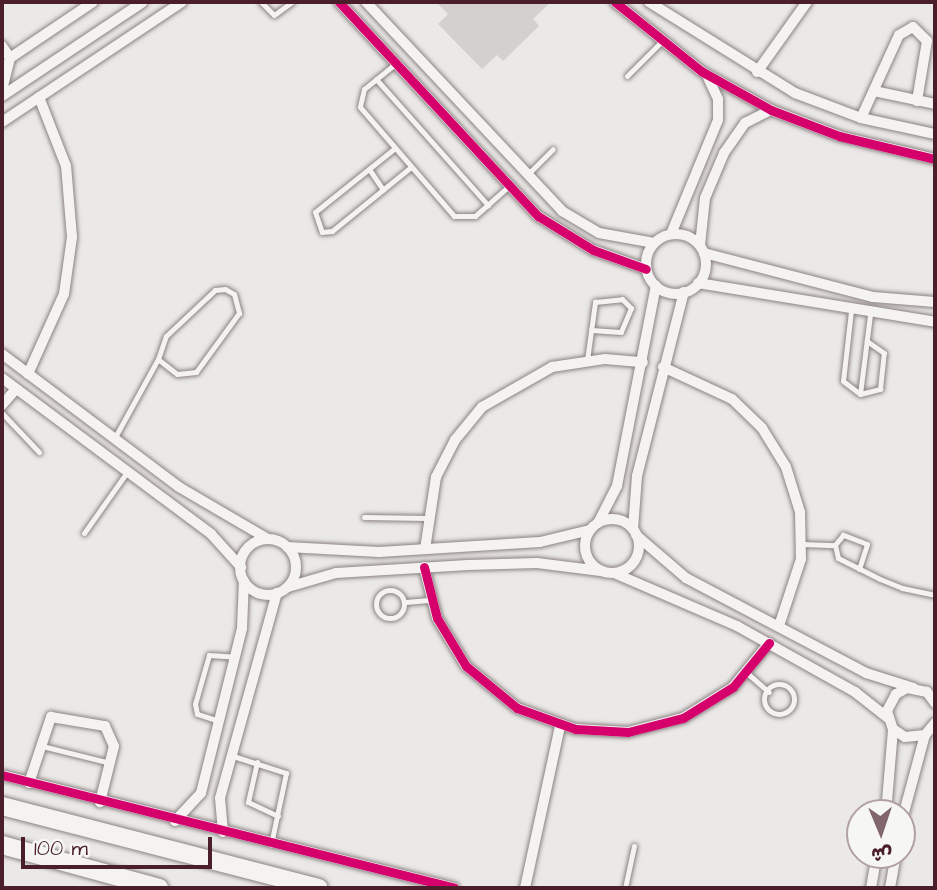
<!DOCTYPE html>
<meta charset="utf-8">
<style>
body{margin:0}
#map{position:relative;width:937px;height:890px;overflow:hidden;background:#ebe9e7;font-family:"Architects Daughter","Playpen Sans Arabic",sans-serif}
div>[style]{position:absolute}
.building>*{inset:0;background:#d3d0cf}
.roads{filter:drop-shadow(0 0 2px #8b8283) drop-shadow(0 0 2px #8b8283)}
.service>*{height:5px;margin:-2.5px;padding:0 2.5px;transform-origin:2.5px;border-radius:2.5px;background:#f4f3f1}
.service>.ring{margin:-2.5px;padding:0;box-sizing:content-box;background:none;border:5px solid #f4f3f1;border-radius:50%}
.minor>*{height:10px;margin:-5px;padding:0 5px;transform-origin:5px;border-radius:5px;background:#f4f3f1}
.minor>.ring{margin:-5px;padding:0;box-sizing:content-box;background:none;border:10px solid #f4f3f1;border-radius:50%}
.primary>*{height:18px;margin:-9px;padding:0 9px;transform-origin:9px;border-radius:9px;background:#f4f3f1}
.cycleway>*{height:9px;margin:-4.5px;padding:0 4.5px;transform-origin:4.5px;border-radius:4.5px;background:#d6006c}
span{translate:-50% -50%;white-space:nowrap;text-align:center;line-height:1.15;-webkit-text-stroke:5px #f6f6f2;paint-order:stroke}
.frame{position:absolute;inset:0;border:4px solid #4a1f2b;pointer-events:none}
.north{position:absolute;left:846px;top:799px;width:70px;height:70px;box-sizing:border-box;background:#f6f6f2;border:2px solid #b1a0a2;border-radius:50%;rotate:178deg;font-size:19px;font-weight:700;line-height:28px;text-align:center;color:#4a1f2b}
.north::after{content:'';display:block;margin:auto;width:24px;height:32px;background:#82666d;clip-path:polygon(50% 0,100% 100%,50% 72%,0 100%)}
.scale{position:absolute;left:21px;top:837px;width:191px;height:32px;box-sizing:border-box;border:4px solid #4a1f2b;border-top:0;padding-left:9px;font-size:21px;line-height:24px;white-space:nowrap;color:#4a1f2b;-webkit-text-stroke:5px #f6f6f2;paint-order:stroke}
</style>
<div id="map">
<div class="building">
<i style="clip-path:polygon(436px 2px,551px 2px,533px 19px,539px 26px,503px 61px,497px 55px,482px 69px,438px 24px,448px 14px)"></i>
</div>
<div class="roads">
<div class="service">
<i style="left:261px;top:2px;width:18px;rotate:45deg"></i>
<i style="left:274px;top:15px;width:22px;rotate:-36deg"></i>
<i style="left:395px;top:64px;width:40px;rotate:141deg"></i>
<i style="left:364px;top:89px;width:18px;rotate:103deg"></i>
<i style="left:360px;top:107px;width:144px;rotate:49.2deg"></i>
<i style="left:454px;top:216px;width:21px"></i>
<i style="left:475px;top:216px;width:45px;rotate:-41.4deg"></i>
<i style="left:627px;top:76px;width:48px;rotate:-45deg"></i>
<i style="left:376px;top:79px;width:169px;rotate:48.4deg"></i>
<i style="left:395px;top:148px;width:102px;rotate:141.3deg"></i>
<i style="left:315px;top:212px;width:21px;rotate:71deg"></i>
<i style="left:322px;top:232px;width:10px;rotate:-6deg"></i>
<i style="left:332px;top:231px;width:102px;rotate:-39deg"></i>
<i style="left:369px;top:169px;width:25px;rotate:56deg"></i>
<i style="left:528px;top:174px;width:35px;rotate:-45deg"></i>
<i style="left:225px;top:289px;width:10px;rotate:29deg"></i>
<i style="left:234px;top:294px;width:20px;rotate:75deg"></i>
<i style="left:239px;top:313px;width:73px;rotate:126.1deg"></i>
<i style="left:196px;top:372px;width:19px;rotate:174deg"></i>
<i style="left:177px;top:374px;width:24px;rotate:-142deg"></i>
<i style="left:158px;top:359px;width:24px;rotate:-71deg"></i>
<i style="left:166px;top:336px;width:67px;rotate:-43.2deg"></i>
<i style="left:215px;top:290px;width:10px;rotate:-6deg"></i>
<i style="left:851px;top:311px;width:70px;rotate:96.5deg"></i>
<i style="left:843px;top:381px;width:21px;rotate:37deg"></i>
<i style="left:860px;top:394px;width:21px;rotate:-14deg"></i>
<i style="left:880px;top:389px;width:36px;rotate:-84deg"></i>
<i style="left:884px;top:353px;width:21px;rotate:-145deg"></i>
<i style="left:587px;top:360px;width:59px;rotate:-82.1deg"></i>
<i style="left:595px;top:302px;width:27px;rotate:-6deg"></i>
<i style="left:622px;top:299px;width:13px;rotate:45deg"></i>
<i style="left:631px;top:308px;width:26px;rotate:113deg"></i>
<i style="left:621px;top:332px;width:30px;rotate:-176deg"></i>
<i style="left:860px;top:394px;width:80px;rotate:-82.8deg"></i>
<i style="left:2px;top:413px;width:54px;rotate:46.5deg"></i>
<i style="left:114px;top:439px;width:91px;rotate:-61.2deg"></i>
<i style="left:364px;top:517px;width:62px;rotate:0.9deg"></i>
<i style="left:84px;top:533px;width:75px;rotate:-54.8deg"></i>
<i style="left:802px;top:544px;width:33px;rotate:2deg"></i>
<i style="left:859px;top:569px;width:26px;rotate:-72deg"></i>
<i style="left:867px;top:544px;width:26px;rotate:-159deg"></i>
<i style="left:843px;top:535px;width:13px;rotate:129deg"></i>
<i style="left:835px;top:545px;width:13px;rotate:77deg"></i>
<i style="left:838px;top:558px;width:47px;rotate:26.6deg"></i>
<i style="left:880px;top:579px;width:24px;rotate:22deg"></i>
<i style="left:902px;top:588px;width:34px;rotate:12deg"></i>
<i class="ring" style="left:376px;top:590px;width:23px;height:23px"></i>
<i style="left:406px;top:602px;width:25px;rotate:-5deg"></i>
<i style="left:747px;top:673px;width:29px;rotate:41deg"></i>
<i class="ring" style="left:764px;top:684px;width:25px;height:25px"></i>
<i style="left:219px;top:721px;width:23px;rotate:-162deg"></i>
<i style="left:197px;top:714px;width:10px;rotate:-101deg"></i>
<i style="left:195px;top:704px;width:51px;rotate:-74.1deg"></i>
<i style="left:209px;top:655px;width:26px;rotate:4deg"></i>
<i style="left:42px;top:746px;width:70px;rotate:14deg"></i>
<i style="left:233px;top:756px;width:56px;rotate:17.8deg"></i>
<i style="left:286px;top:773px;width:73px;rotate:101.9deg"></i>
<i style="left:257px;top:762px;width:41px;rotate:102.7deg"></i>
<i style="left:248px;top:802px;width:33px;rotate:25deg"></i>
<i style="left:625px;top:888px;width:43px;rotate:-77.9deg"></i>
</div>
<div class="minor">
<i style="left:339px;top:2px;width:292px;rotate:47.1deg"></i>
<i style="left:538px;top:216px;width:65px;rotate:31.7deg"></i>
<i style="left:593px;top:250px;width:56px;rotate:19.7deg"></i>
<i style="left:366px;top:2px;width:287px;rotate:46.8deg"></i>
<i style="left:562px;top:211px;width:43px;rotate:30.7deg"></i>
<i style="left:599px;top:233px;width:56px;rotate:10.3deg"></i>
<i style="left:615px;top:2px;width:110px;rotate:38.7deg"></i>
<i style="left:701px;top:71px;width:80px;rotate:29.1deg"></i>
<i style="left:771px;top:110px;width:73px;rotate:20.9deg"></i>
<i style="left:839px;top:136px;width:99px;rotate:13.5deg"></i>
<i style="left:649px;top:2px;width:172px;rotate:31.9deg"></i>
<i style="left:795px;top:93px;width:71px;rotate:20.7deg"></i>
<i style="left:861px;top:118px;width:76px;rotate:12.2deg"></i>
<i style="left:2px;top:46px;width:14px;rotate:56deg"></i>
<i style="left:10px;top:58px;width:33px;rotate:104deg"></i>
<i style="left:10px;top:58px;width:100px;rotate:-34deg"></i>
<i style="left:757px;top:72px;width:86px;rotate:-54.5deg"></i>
<i style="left:874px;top:91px;width:62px;rotate:12deg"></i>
<i style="left:2px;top:96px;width:169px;rotate:-33.7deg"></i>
<i style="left:861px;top:118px;width:91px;rotate:-65.4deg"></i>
<i style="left:899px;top:35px;width:16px;rotate:-30deg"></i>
<i style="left:913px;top:27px;width:20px;rotate:45deg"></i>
<i style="left:927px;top:41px;width:61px;rotate:99.5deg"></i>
<i style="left:2px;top:122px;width:216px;rotate:-33.7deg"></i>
<i style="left:671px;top:234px;width:123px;rotate:-67.6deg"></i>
<i style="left:718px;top:120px;width:21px;rotate:-90deg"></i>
<i style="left:718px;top:99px;width:23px;rotate:-115deg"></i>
<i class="ring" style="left:646px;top:234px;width:50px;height:50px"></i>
<i style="left:700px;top:245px;width:47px;rotate:-83.9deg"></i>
<i style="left:705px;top:198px;width:49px;rotate:-67.1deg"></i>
<i style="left:724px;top:153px;width:37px;rotate:-55deg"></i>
<i style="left:745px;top:123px;width:29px;rotate:-27deg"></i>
<i style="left:704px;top:253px;width:175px;rotate:14.6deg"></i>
<i style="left:873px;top:297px;width:62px;rotate:4.6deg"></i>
<i style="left:698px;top:283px;width:240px;rotate:9.3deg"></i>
<i style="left:2px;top:354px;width:221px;rotate:36.9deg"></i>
<i style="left:179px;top:487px;width:103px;rotate:30.3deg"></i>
<i style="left:663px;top:367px;width:76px;rotate:24.9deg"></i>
<i style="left:732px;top:399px;width:42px;rotate:44deg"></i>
<i style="left:762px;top:428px;width:46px;rotate:58.4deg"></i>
<i style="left:786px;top:467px;width:47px;rotate:72.7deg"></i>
<i style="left:800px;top:512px;width:47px;rotate:88.8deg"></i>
<i style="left:801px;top:559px;width:71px;rotate:108.2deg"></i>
<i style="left:28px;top:374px;width:88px;rotate:-65.8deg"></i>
<i style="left:64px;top:294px;width:58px;rotate:-82deg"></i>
<i style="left:72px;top:237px;width:71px;rotate:-94.8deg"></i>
<i style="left:66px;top:166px;width:74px;rotate:-111.4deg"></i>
<i style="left:2px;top:378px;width:261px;rotate:36.7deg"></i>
<i style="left:211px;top:534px;width:45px;rotate:47.7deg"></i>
<i style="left:2px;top:405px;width:21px;rotate:-49deg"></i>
<i class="ring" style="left:585px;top:519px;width:44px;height:44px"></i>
<i style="left:598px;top:523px;width:42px;rotate:-62.8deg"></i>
<i style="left:617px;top:486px;width:204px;rotate:-79deg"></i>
<i style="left:633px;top:529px;width:53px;rotate:-85.7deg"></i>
<i style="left:637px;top:476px;width:190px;rotate:-75.7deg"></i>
<i style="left:636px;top:535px;width:66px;rotate:40.7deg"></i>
<i style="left:686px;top:578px;width:204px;rotate:27.8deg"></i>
<i style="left:866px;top:673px;width:50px;rotate:17.4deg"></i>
<i class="ring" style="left:240px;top:539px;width:46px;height:46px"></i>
<i style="left:287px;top:547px;width:92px;rotate:3.1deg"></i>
<i style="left:379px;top:552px;width:161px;rotate:-3.6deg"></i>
<i style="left:540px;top:542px;width:51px;rotate:-13.5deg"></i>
<i style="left:425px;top:549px;width:73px;rotate:-81.3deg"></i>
<i style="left:436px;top:477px;width:42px;rotate:-62.8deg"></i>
<i style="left:455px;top:440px;width:43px;rotate:-50.7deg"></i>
<i style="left:482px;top:407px;width:81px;rotate:-29.7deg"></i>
<i style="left:552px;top:367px;width:54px;rotate:-8.6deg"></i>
<i style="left:605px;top:359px;width:38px;rotate:5deg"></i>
<i style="left:424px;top:567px;width:53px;rotate:75.7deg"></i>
<i style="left:437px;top:618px;width:56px;rotate:58.9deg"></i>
<i style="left:466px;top:666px;width:66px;rotate:39.5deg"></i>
<i style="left:517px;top:708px;width:62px;rotate:19.9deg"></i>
<i style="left:575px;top:729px;width:53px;rotate:3.2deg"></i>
<i style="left:628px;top:732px;width:57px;rotate:-14.3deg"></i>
<i style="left:683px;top:718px;width:59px;rotate:-31.8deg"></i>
<i style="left:733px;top:687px;width:57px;rotate:-50.7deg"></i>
<i style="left:614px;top:573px;width:134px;rotate:23.3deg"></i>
<i style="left:737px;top:626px;width:135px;rotate:29.2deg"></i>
<i style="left:855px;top:692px;width:42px;rotate:38.2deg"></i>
<i style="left:288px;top:587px;width:50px;rotate:-16.3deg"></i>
<i style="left:336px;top:573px;width:132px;rotate:-3.5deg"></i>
<i style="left:468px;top:565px;width:69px;rotate:-1.7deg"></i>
<i style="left:537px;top:563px;width:64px;rotate:7.2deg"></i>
<i style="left:935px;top:703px;width:14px;rotate:-126deg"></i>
<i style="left:927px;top:692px;width:20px;rotate:-169deg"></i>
<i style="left:907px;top:688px;width:13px;rotate:151deg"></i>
<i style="left:896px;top:694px;width:19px;rotate:118deg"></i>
<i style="left:887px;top:711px;width:19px;rotate:72deg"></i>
<i style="left:893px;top:729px;width:14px;rotate:34deg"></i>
<i style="left:905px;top:737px;width:20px;rotate:-6deg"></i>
<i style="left:925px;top:735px;width:16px;rotate:-50deg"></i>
<i style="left:2px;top:775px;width:466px;rotate:14deg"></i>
<i style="left:29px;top:783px;width:70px;rotate:-71.6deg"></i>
<i style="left:51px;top:717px;width:55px;rotate:9.5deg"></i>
<i style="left:105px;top:726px;width:22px;rotate:66deg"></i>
<i style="left:114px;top:746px;width:58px;rotate:104deg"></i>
<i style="left:886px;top:813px;width:84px;rotate:-85.2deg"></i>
<i style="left:902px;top:820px;width:88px;rotate:-74.9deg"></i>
<i style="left:175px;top:821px;width:38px;rotate:-47deg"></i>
<i style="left:201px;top:793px;width:170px;rotate:-76deg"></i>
<i style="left:242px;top:628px;width:47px;rotate:-87.6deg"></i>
<i style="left:223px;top:832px;width:34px;rotate:-95deg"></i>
<i style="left:220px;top:798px;width:213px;rotate:-74.5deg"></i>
<i style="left:525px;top:888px;width:166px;rotate:-77.8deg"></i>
<i style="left:871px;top:888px;width:34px;rotate:-80deg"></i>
<i style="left:890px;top:888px;width:34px;rotate:-80deg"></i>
</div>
<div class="primary">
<i style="left:2px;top:806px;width:327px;rotate:14.5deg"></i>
<i style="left:2px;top:845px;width:163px;rotate:15.3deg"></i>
</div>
</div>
<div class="cycleway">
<i style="left:339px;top:2px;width:292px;rotate:47.1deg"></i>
<i style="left:538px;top:216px;width:65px;rotate:31.7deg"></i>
<i style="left:593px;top:250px;width:56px;rotate:19.7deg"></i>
<i style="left:615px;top:2px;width:110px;rotate:38.7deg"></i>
<i style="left:701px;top:71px;width:80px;rotate:29.1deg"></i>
<i style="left:771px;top:110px;width:73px;rotate:20.9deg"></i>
<i style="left:839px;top:136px;width:99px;rotate:13.5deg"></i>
<i style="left:424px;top:567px;width:53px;rotate:75.7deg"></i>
<i style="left:437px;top:618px;width:56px;rotate:58.9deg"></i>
<i style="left:466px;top:666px;width:66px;rotate:39.5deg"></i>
<i style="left:517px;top:708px;width:62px;rotate:19.9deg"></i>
<i style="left:575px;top:729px;width:53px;rotate:3.2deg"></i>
<i style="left:628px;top:732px;width:57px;rotate:-14.3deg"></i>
<i style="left:683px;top:718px;width:59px;rotate:-31.8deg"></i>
<i style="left:733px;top:687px;width:57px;rotate:-50.7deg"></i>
<i style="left:2px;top:775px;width:466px;rotate:14deg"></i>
</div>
<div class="frame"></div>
<div class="north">ش</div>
<div class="scale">100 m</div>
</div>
